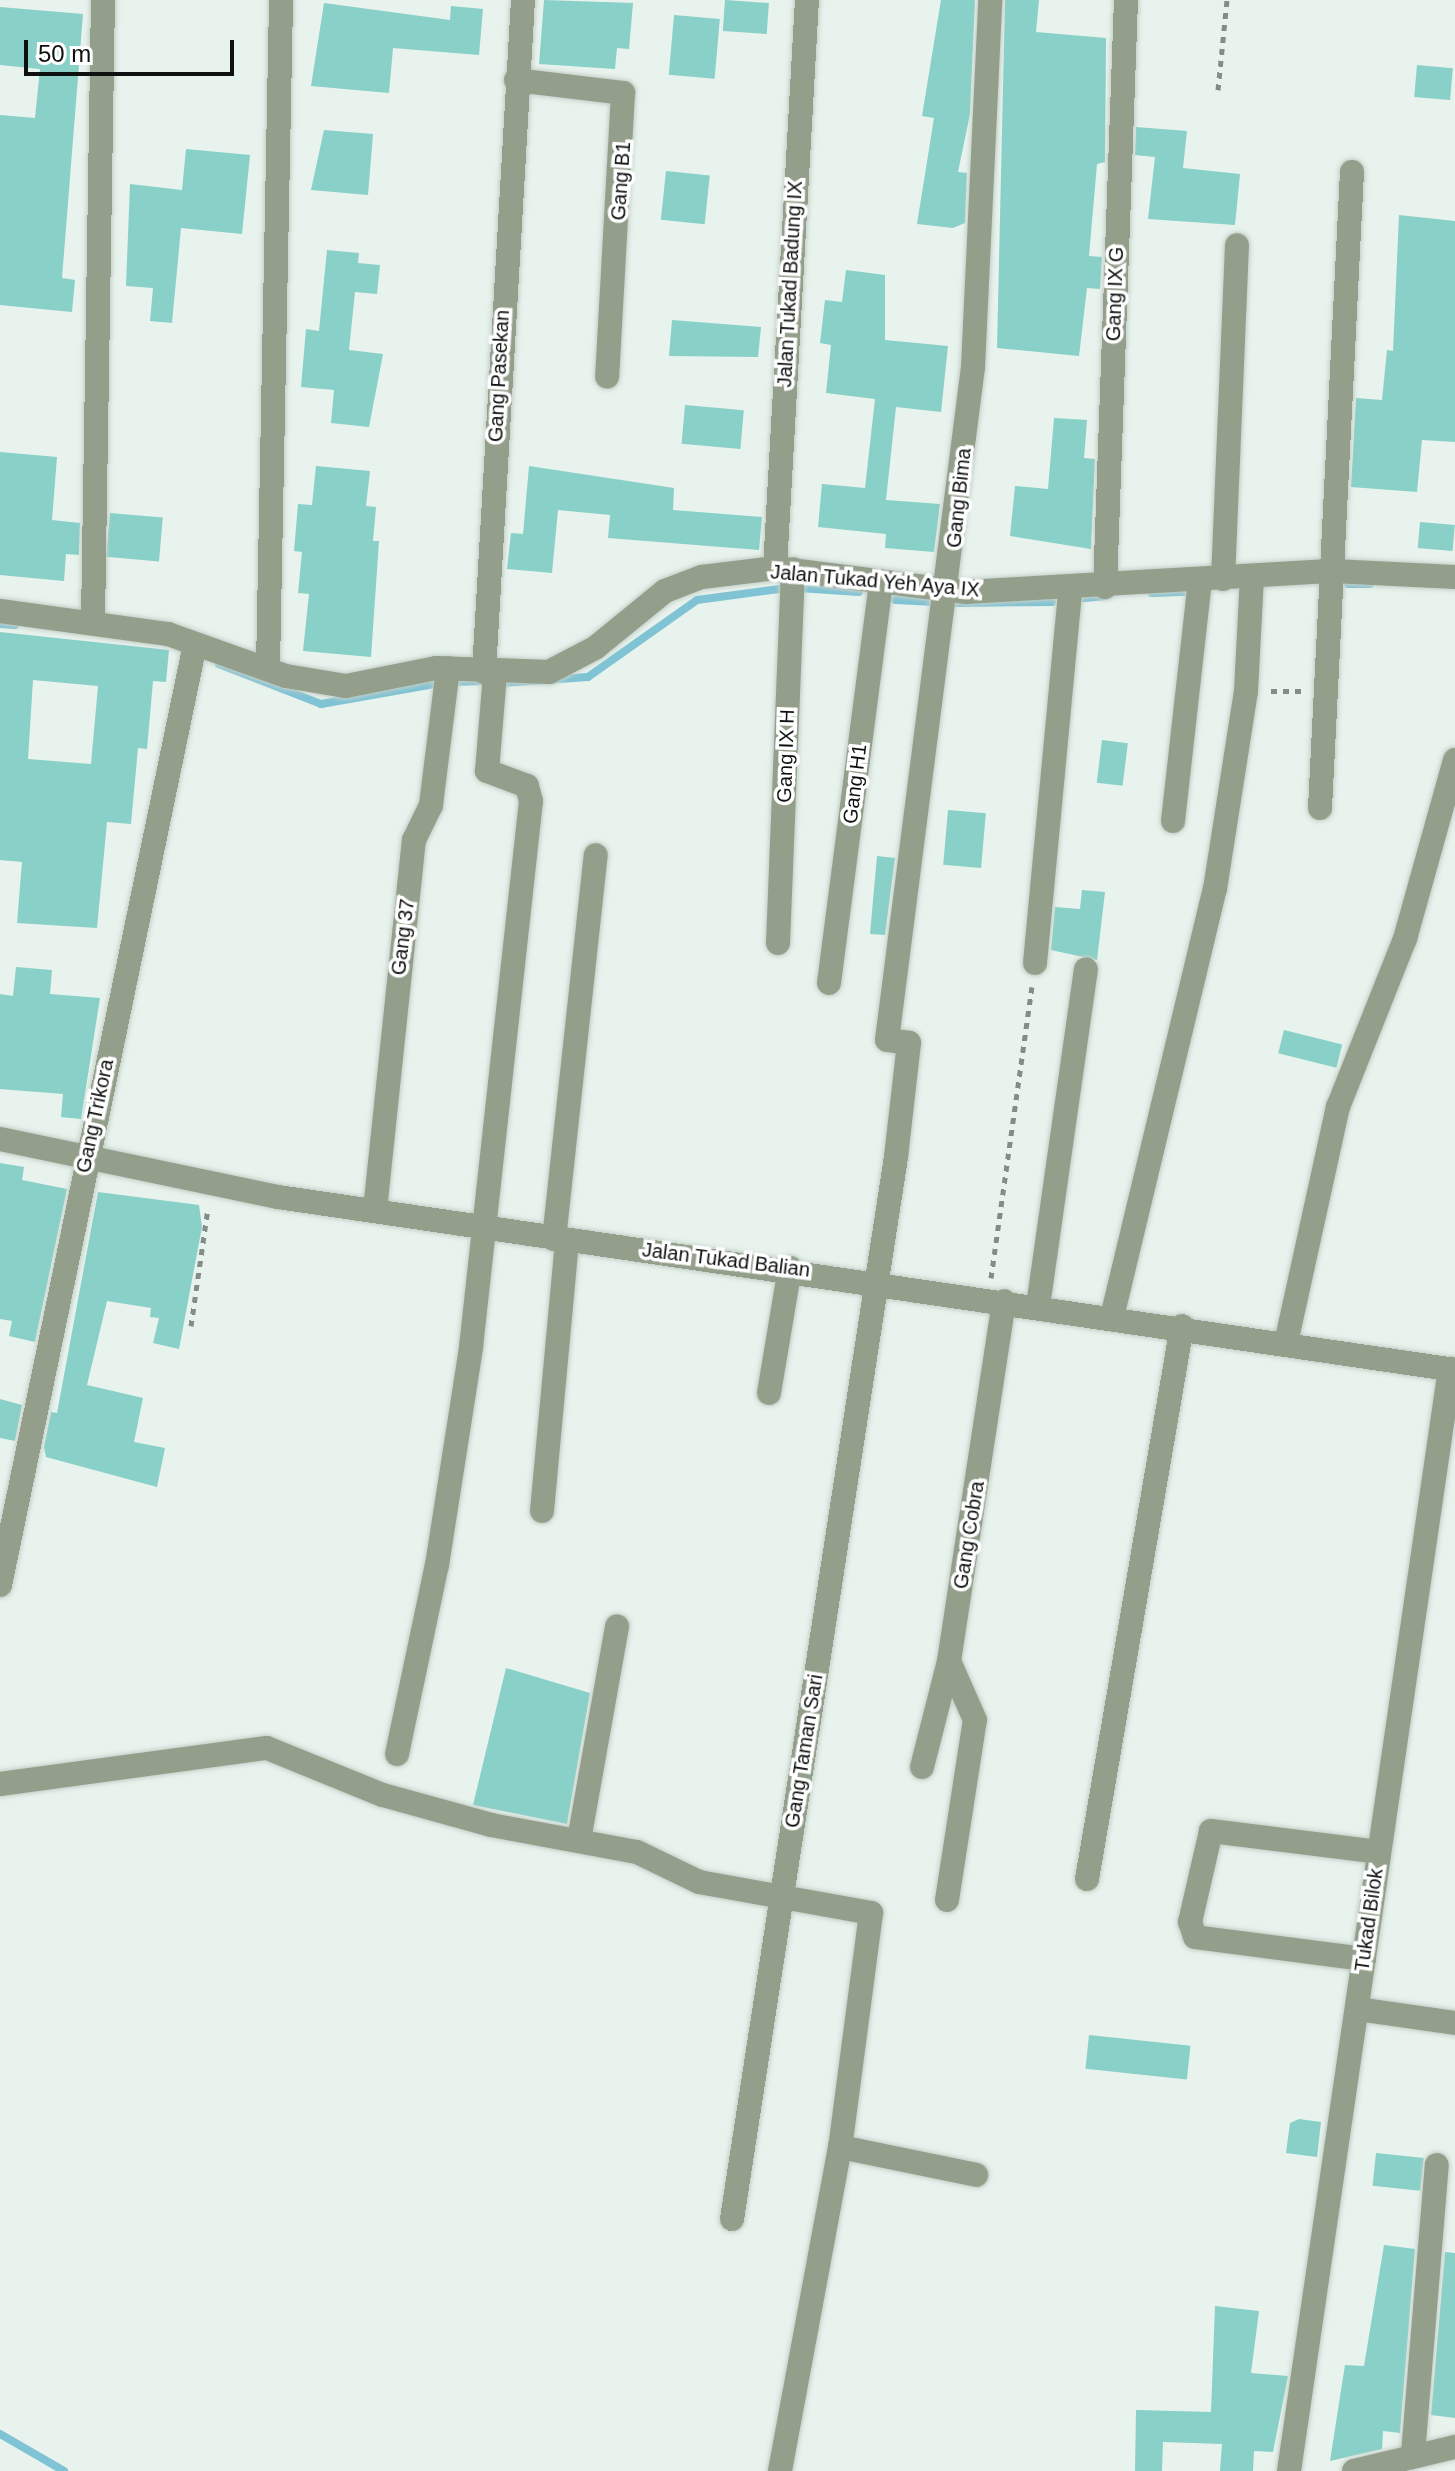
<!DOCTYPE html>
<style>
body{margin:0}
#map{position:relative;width:1455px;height:2471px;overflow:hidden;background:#e7f3ec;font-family:Arial,sans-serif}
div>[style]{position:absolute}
.stream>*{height:8px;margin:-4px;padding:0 4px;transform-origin:4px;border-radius:4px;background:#7fc3d4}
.building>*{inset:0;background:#88d0c8;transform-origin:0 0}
.path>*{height:5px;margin-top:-2.5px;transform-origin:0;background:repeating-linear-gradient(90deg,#848c87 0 6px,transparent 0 12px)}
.roads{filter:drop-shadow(0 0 2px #c4cfc9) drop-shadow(0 0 2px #c4cfc9)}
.minor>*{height:24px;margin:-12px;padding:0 12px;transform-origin:12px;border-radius:12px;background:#949f8b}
span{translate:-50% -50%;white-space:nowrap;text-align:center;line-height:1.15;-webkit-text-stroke:7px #fff;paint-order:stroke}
.street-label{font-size:20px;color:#0e110f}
.scale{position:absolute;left:24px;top:40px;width:210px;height:36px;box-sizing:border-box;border:4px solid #0e110f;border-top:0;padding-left:10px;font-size:24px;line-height:28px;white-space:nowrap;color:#0e110f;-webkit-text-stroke:6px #fff;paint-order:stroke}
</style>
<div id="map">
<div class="stream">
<i style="left:1348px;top:584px;width:22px"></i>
<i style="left:799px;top:588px;width:60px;rotate:3.8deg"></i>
<i style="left:1152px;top:593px;width:35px;rotate:-2deg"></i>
<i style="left:1084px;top:598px;width:22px;rotate:-5deg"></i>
<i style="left:895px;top:600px;width:41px;rotate:2.8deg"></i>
<i style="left:955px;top:603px;width:97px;rotate:-0.6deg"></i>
<i style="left:0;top:624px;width:15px;rotate:4deg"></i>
<i style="left:219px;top:664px;width:110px;rotate:21.4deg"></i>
<i style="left:321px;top:704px;width:121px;rotate:-10deg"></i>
<i style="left:451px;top:682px;width:32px;rotate:-2deg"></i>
<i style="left:501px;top:683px;width:87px;rotate:-3.9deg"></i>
<i style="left:588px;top:677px;width:133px;rotate:-35.2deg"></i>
<i style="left:697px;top:600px;width:91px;rotate:-7.6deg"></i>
<i style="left:0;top:2434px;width:74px;rotate:30deg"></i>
</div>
<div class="building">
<i style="clip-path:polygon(544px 0,633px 3px,629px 49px,617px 48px,615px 69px,539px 64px)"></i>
<i style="left:725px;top:0;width:44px;height:31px;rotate:4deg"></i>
<i style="clip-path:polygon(941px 0,975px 0,970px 114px,958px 172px,967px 173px,965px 223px,953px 228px,917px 224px,934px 118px,922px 116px)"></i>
<i style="clip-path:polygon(1005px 0,1039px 0,1036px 32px,1106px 38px,1105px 162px,1097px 164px,1089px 256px,1102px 257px,1100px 289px,1087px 288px,1079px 356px,997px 348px)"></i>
<i style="clip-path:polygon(324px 3px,450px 20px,451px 6px,483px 9px,479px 55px,393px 48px,389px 93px,311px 86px)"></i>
<i style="clip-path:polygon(0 7px,83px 14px,62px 278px,75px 280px,72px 312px,0 305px,0 115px,35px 118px,40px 69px,0 65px)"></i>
<i style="left:674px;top:15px;width:46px;height:60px;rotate:5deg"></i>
<i style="left:1417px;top:65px;width:36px;height:32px;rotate:5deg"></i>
<i style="clip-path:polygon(1136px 127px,1187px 131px,1183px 168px,1240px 174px,1235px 225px,1148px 219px,1155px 157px,1135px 155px)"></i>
<i style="clip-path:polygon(324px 130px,373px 134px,368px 195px,311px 190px)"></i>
<i style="clip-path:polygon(186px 149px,250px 155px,242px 234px,181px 228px,172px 323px,150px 321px,153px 288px,126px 286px,130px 184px,182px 190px)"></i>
<i style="left:666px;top:171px;width:44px;height:49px;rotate:6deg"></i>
<i style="clip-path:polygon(1399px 215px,1455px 221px,1455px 442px,1422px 440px,1417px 492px,1351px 487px,1356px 398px,1382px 400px,1387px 350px,1393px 351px)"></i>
<i style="clip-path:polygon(327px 250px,359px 253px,358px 263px,380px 265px,377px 294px,355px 292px,349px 350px,383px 354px,369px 427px,331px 423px,334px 390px,301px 387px,306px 329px,319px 331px)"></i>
<i style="clip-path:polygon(846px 270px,885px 275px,885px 340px,948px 346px,941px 412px,896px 407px,886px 500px,940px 504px,934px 552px,885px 548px,886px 534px,818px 527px,822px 484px,865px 488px,875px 399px,826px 393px,831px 345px,820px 343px,825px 300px,842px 302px)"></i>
<i style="clip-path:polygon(672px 320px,761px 327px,758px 357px,669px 356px)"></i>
<i style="left:685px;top:405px;width:59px;height:39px;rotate:5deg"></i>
<i style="clip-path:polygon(1054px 418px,1087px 420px,1084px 458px,1095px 459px,1091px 549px,1010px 536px,1015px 486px,1048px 489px)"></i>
<i style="clip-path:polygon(0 452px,57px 457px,52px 520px,80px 523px,79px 555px,66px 554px,64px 581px,0 575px)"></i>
<i style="clip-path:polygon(316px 466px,370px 471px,366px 506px,376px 507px,373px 541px,379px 541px,371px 657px,303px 651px,309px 594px,298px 593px,302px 552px,294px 551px,298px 504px,312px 505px)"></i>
<i style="clip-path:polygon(529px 466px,674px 488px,673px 510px,762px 517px,759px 550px,608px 538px,610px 515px,558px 510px,552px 573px,507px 569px,511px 533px,523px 534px)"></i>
<i style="left:110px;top:513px;width:53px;height:44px;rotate:5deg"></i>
<i style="left:1420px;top:522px;width:35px;height:26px;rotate:5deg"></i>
<i style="clip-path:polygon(evenodd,0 632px,169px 650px,166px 682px,153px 681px,147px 749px,138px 748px,131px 824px,107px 822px,97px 928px,17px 923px,22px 862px,0 860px,0 632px,33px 680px,98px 686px,91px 764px,28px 759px,33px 680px)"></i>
<i style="left:1102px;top:740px;width:26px;height:43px;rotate:7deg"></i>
<i style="left:948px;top:810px;width:38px;height:55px;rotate:5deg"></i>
<i style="clip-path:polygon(877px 856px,895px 858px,885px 935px,870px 934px)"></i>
<i style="clip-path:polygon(1082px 890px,1105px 892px,1097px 960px,1051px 950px,1055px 907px,1080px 909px)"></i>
<i style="clip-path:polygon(16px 967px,52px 970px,50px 994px,100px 998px,81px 1119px,61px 1117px,63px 1094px,0 1089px,0 994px,13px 996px)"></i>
<i style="left:1284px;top:1030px;width:60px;height:24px;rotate:14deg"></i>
<i style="clip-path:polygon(0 1163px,24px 1167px,22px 1180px,67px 1189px,35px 1342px,9px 1336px,12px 1321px,0 1319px)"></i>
<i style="clip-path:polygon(98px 1192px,199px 1205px,202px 1227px,179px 1349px,153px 1343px,159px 1318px,150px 1317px,151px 1308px,107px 1301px,87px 1385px,143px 1398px,134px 1442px,165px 1448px,157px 1487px,46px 1457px,44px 1447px,51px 1412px,57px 1413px)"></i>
<i style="clip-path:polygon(0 1399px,22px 1405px,15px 1441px,0 1438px)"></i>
<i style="clip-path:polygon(506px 1668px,590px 1693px,567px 1824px,473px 1805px)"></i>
<i style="left:1089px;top:2035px;width:102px;height:34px;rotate:6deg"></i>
<i style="clip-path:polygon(1299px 2119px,1321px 2122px,1317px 2157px,1286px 2153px,1290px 2123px)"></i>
<i style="left:1376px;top:2153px;width:48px;height:33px;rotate:6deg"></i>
<i style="clip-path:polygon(1384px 2245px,1415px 2249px,1400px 2433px,1383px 2431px,1382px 2449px,1330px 2461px,1345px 2365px,1364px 2366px)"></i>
<i style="clip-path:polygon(1445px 2252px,1455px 2253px,1455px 2418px,1431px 2415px)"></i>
<i style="clip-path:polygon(1215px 2306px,1259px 2311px,1251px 2373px,1288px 2376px,1273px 2452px,1254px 2451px,1253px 2471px,1220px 2471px,1222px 2444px,1163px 2442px,1162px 2471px,1135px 2471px,1136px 2410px,1211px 2412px)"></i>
</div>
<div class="path">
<i style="left:1218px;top:90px;width:90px;rotate:-84.3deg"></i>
<i style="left:1271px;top:691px;width:30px"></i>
<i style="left:991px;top:1278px;width:294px;rotate:-82deg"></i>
<i style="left:191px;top:1326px;width:119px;rotate:-81.8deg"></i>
</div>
<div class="roads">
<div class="minor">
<i style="left:516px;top:80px;width:108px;rotate:6.9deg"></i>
<i style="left:623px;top:93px;width:284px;rotate:93.2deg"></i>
<i style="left:775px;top:568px;width:569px;rotate:-86.78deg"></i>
<i style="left:1223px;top:579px;width:334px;rotate:-87.6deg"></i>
<i style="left:1105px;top:587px;width:587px;rotate:-87.95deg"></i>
<i style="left:0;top:611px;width:170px;rotate:7.8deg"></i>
<i style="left:168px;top:634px;width:125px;rotate:19.6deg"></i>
<i style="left:286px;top:676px;width:61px;rotate:9.5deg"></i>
<i style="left:346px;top:686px;width:92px;rotate:-11.3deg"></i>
<i style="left:436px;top:668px;width:113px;rotate:2deg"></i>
<i style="left:549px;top:672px;width:52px;rotate:-27.6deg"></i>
<i style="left:595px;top:648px;width:90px;rotate:-39.2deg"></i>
<i style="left:665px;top:591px;width:40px;rotate:-21deg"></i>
<i style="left:702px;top:577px;width:74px;rotate:-7deg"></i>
<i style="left:775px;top:568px;width:193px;rotate:7.2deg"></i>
<i style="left:966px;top:592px;width:368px;rotate:-3.3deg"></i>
<i style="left:1333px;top:571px;width:122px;rotate:2.8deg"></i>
<i style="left:93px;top:621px;width:621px;rotate:-89.08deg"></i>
<i style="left:268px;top:667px;width:667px;rotate:-88.88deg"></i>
<i style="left:484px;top:672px;width:673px;rotate:-86.68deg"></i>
<i style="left:1320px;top:808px;width:637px;rotate:-87.12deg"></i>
<i style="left:1173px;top:821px;width:242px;rotate:-83.6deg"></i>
<i style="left:778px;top:943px;width:374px;rotate:-87.7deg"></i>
<i style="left:1035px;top:963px;width:375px;rotate:-84.6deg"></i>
<i style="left:829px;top:983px;width:401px;rotate:-82.6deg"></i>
<i style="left:0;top:1139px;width:284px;rotate:11.8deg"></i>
<i style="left:278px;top:1197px;width:1190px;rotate:8.36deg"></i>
<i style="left:375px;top:1210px;width:372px;rotate:-84deg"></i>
<i style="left:414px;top:840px;width:39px;rotate:-64deg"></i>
<i style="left:431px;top:805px;width:138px;rotate:-82.9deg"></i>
<i style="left:554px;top:1239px;width:386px;rotate:-83.8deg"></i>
<i style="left:1038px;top:1306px;width:340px;rotate:-81.9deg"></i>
<i style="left:1112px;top:1317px;width:440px;rotate:-76.5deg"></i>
<i style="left:1215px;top:889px;width:200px;rotate:-81.1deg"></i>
<i style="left:1246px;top:691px;width:115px;rotate:-87deg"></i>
<i style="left:1286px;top:1343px;width:242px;rotate:-77.6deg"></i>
<i style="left:1338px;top:1107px;width:181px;rotate:-68.3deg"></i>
<i style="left:1405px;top:939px;width:186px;rotate:-74.4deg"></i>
<i style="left:769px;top:1393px;width:127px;rotate:-80.5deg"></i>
<i style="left:542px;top:1511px;width:272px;rotate:-84.7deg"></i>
<i style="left:0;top:1585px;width:956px;rotate:-78.29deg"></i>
<i style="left:397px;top:1754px;width:193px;rotate:-78.1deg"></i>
<i style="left:437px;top:1565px;width:221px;rotate:-81.1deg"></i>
<i style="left:471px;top:1347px;width:549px;rotate:-83.73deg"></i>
<i style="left:531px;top:801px;width:16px;rotate:-105deg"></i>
<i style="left:527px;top:786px;width:43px;rotate:-159.4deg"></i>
<i style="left:487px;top:771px;width:98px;rotate:-85.3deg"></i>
<i style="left:922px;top:1767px;width:109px;rotate:-75.7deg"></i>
<i style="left:949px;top:1661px;width:364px;rotate:-81.3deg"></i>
<i style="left:0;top:1784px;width:269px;rotate:-7.7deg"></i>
<i style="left:267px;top:1748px;width:125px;rotate:22.1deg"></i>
<i style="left:383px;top:1795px;width:112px;rotate:15.5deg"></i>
<i style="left:491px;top:1825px;width:148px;rotate:10.5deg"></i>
<i style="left:637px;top:1852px;width:69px;rotate:25.8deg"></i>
<i style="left:699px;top:1882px;width:175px;rotate:10.2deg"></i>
<i style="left:871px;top:1913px;width:236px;rotate:97.5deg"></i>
<i style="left:840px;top:2147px;width:330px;rotate:100.5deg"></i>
<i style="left:579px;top:1840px;width:217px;rotate:-79.9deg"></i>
<i style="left:1087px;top:1879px;width:561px;rotate:-80.25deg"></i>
<i style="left:947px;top:1900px;width:182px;rotate:-81.2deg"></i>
<i style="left:975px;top:1720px;width:64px;rotate:-113.8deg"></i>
<i style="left:1364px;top:1959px;width:170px;rotate:-172.6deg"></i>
<i style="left:1195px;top:1937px;width:16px;rotate:-108deg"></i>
<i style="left:1190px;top:1922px;width:93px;rotate:-77deg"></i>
<i style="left:1211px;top:1831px;width:169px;rotate:7.1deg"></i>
<i style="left:1358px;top:2009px;width:98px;rotate:8.2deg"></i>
<i style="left:840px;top:2147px;width:139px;rotate:11.6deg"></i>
<i style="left:732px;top:2219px;width:1075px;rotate:-81.22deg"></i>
<i style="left:896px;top:1157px;width:115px;rotate:-83.5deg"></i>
<i style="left:909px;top:1043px;width:22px;rotate:-172deg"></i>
<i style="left:887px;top:1040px;width:678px;rotate:-82.72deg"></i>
<i style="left:973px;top:367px;width:367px;rotate:-87.3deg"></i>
<i style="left:1413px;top:2454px;width:290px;rotate:-85.3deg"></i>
<i style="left:1289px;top:2471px;width:1114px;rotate:-81.69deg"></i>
<i style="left:1354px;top:2471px;width:104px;rotate:-13.4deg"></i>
</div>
</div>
<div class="street-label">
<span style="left:621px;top:181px;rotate:-86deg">Gang B1</span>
<span style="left:790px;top:284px;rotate:-87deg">Jalan Tukad Badung IX</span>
<span style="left:1115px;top:294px;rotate:-88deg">Gang IX G</span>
<span style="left:499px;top:376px;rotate:-87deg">Gang Pasekan</span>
<span style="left:959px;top:498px;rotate:-84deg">Gang Bima</span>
<span style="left:875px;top:581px;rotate:5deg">Jalan Tukad Yeh Aya IX</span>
<span style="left:786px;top:756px;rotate:-88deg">Gang IX H</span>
<span style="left:855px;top:784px;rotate:-83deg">Gang H1</span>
<span style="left:403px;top:937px;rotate:-83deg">Gang 37</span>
<span style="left:95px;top:1116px;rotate:-78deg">Gang Trikora</span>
<span style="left:726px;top:1260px;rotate:7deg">Jalan Tukad Balian</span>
<span style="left:969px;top:1535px;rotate:-81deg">Gang Cobra</span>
<span style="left:804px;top:1751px;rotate:-81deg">Gang Taman Sari</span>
<span style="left:1369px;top:1920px;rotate:-82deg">Tukad Bilok</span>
</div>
<div class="scale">50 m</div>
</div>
